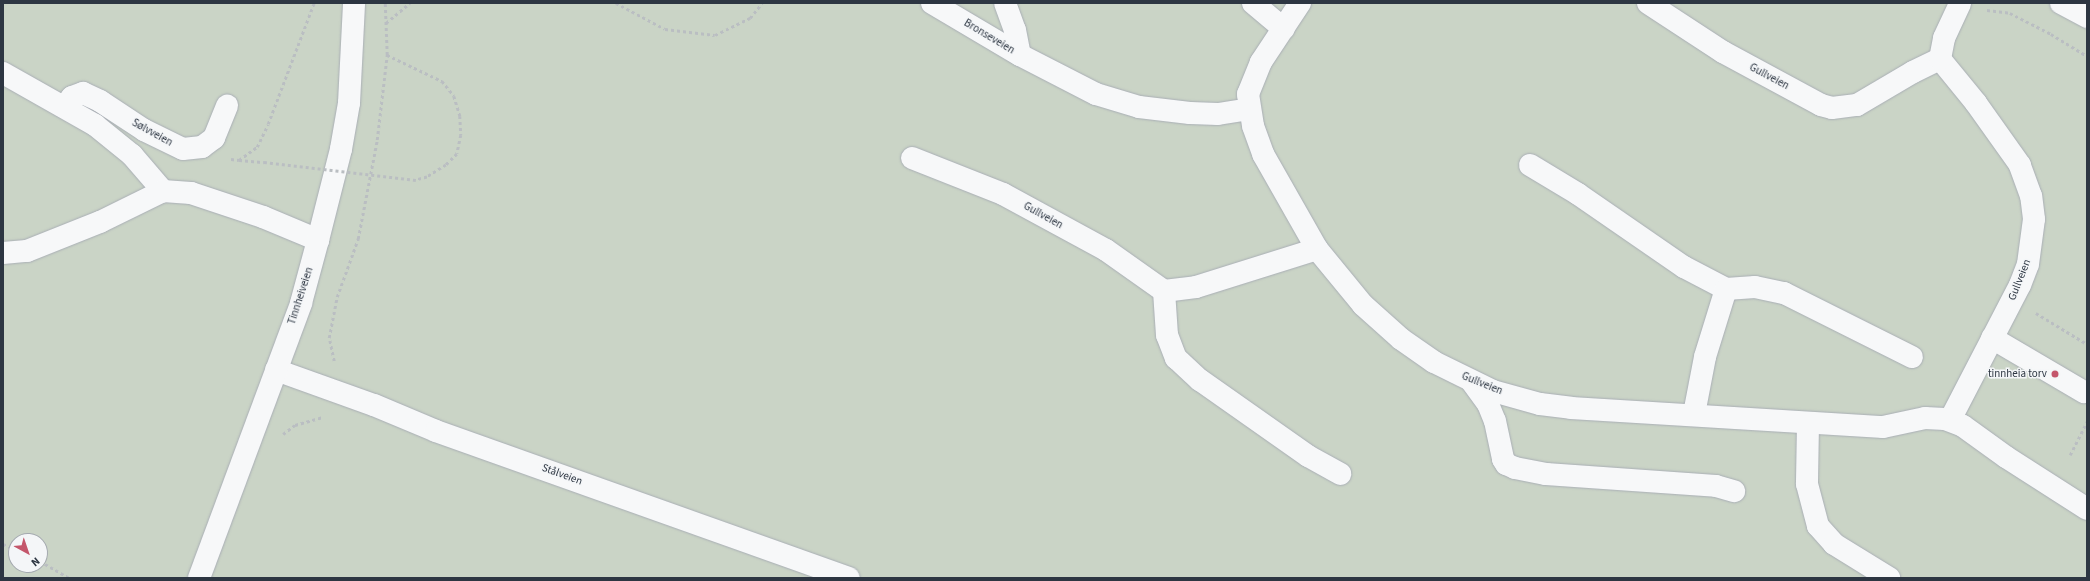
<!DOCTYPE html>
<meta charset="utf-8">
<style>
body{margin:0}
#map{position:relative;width:2090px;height:581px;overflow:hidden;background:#e4e7eb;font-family:"Source Sans 3",sans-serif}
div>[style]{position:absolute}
.green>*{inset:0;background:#cad4c6}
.path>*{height:2.5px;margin-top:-1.25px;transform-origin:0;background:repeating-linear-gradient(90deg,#babec2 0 3px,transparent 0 6px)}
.roads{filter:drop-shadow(0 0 1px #a9aeb5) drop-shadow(0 0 1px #a9aeb5)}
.minor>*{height:22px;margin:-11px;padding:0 11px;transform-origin:11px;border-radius:11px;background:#f7f8f9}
.path-bridge>*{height:2.5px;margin-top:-1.25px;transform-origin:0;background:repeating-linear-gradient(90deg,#babec2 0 3px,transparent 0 6px)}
.dots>*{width:11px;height:11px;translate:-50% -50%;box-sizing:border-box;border:2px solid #f4f6f8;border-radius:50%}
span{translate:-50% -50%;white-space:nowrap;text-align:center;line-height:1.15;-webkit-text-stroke:3px #f4f6f8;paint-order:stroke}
.street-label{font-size:11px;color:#2d3642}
.poi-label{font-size:11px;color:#2d3642}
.right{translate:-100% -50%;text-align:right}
.frame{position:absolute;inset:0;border:4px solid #2d3642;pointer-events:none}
.north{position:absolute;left:8px;top:533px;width:40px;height:40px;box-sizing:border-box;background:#f4f6f8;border:1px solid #a4a9af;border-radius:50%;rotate:140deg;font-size:11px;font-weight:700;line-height:16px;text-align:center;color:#2d3642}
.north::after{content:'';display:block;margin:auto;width:14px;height:18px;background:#c4566b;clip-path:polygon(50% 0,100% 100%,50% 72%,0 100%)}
</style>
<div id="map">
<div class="green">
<i style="clip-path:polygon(evenodd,3px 3px,2087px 3px,2087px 578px,3px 578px,3px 3px,16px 541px,40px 541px,40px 565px,16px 565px,16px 541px)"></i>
</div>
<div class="path">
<i style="left:616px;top:3px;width:55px;rotate:28deg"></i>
<i style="left:665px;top:29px;width:50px;rotate:6.8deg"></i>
<i style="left:715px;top:35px;width:39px;rotate:-26deg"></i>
<i style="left:750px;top:18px;width:19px;rotate:-51deg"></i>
<i style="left:1987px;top:10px;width:23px;rotate:7deg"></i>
<i style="left:2010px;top:13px;width:46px;rotate:27.1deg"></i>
<i style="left:2051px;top:34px;width:42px;rotate:31.4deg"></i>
<i style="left:386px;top:23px;width:31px;rotate:-40deg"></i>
<i style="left:387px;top:55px;width:61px;rotate:25.3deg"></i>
<i style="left:442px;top:81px;width:19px;rotate:51deg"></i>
<i style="left:454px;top:96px;width:21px;rotate:73deg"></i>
<i style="left:460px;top:116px;width:19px;rotate:87deg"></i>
<i style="left:461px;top:135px;width:19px;rotate:102deg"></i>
<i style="left:457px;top:154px;width:16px;rotate:135deg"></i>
<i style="left:446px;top:165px;width:22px;rotate:148deg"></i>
<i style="left:427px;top:177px;width:11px;rotate:165deg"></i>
<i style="left:231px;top:159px;width:8px;rotate:7deg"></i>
<i style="left:239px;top:160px;width:22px;rotate:-36deg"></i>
<i style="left:257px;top:147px;width:25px;rotate:-64deg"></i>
<i style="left:268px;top:124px;width:129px;rotate:-69.2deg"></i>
<i style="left:239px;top:160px;width:25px;rotate:5deg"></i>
<i style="left:2036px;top:313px;width:60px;rotate:31.3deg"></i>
<i style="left:334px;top:361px;width:24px;rotate:-102deg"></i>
<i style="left:329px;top:338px;width:42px;rotate:-79deg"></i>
<i style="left:337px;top:297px;width:62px;rotate:-70.1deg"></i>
<i style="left:358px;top:239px;width:101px;rotate:-79.1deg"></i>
<i style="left:377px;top:140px;width:86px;rotate:-83.3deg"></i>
<i style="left:387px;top:55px;width:52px;rotate:-92.2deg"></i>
<i style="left:283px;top:434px;width:15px;rotate:-37deg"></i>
<i style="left:295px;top:425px;width:29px;rotate:-16deg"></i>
<i style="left:2070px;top:455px;width:38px;rotate:-63deg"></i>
<i style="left:3px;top:544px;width:14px;rotate:25deg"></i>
<i style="left:40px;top:561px;width:34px;rotate:30deg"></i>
</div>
<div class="roads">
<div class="minor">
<i style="left:932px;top:3px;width:102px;rotate:30.6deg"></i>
<i style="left:1020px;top:55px;width:85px;rotate:27.2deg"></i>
<i style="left:1096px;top:94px;width:45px;rotate:16.8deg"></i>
<i style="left:1139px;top:107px;width:51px;rotate:6.7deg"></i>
<i style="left:1190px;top:113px;width:28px;rotate:2deg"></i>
<i style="left:1218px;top:114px;width:32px;rotate:-9deg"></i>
<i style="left:1005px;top:3px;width:29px;rotate:70deg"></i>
<i style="left:1015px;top:30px;width:25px;rotate:79deg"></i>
<i style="left:1253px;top:3px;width:40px;rotate:40deg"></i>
<i style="left:1300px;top:3px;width:71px;rotate:123.5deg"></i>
<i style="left:1261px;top:62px;width:35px;rotate:112deg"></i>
<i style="left:1248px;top:94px;width:32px;rotate:81deg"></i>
<i style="left:1253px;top:126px;width:30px;rotate:70deg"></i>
<i style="left:1263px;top:154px;width:109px;rotate:60.4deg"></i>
<i style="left:1317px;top:249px;width:72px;rotate:50.6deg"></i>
<i style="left:1363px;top:305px;width:51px;rotate:41.8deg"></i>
<i style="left:1401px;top:339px;width:40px;rotate:34.9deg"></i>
<i style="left:1434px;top:362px;width:66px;rotate:26.2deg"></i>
<i style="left:1493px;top:391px;width:49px;rotate:15.5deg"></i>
<i style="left:1540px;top:404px;width:31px;rotate:7deg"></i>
<i style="left:1571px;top:408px;width:313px;rotate:3.5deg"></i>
<i style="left:1883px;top:427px;width:43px;rotate:-12.1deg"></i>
<i style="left:1925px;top:418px;width:20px;rotate:3deg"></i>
<i style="left:1945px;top:419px;width:19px;rotate:21deg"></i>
<i style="left:1963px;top:426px;width:53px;rotate:35.8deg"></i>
<i style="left:2006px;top:457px;width:96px;rotate:32.7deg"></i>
<i style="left:1648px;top:3px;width:90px;rotate:33.2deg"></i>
<i style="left:1723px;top:52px;width:111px;rotate:28.4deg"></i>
<i style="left:1821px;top:105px;width:11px;rotate:15deg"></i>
<i style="left:1832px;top:108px;width:25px;rotate:-7deg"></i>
<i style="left:1857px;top:105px;width:65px;rotate:-30.5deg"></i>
<i style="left:1913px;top:72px;width:30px;rotate:-26deg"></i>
<i style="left:2061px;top:3px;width:30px;rotate:28deg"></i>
<i style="left:3px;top:73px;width:106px;rotate:29.5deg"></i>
<i style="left:95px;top:125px;width:48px;rotate:39deg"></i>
<i style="left:132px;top:155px;width:48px;rotate:49.3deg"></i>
<i style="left:64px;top:107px;width:13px;rotate:-51deg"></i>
<i style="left:72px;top:97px;width:12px;rotate:-20deg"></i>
<i style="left:83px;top:93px;width:19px;rotate:25deg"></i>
<i style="left:100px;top:101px;width:53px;rotate:33.4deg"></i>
<i style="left:144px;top:130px;width:43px;rotate:26deg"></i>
<i style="left:183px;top:149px;width:19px;rotate:-6deg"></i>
<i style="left:202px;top:147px;width:15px;rotate:-37deg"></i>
<i style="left:214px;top:138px;width:35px;rotate:-68deg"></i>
<i style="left:912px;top:158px;width:98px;rotate:21.6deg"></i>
<i style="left:1003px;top:194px;width:117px;rotate:28.5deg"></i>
<i style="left:1106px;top:250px;width:71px;rotate:35.3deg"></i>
<i style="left:1164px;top:291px;width:32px;rotate:-7deg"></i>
<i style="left:1196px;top:287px;width:127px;rotate:-17.4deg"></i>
<i style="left:1530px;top:165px;width:56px;rotate:31.1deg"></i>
<i style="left:1578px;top:194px;width:129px;rotate:34.6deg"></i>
<i style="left:1684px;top:267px;width:47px;rotate:27.6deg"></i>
<i style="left:1726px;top:289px;width:71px;rotate:107.2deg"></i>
<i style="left:1705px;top:357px;width:58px;rotate:100.9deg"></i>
<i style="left:3px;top:253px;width:24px;rotate:-5deg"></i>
<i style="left:27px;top:251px;width:79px;rotate:-21.7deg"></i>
<i style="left:100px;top:222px;width:70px;rotate:-26.2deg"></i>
<i style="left:163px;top:191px;width:28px;rotate:4deg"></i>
<i style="left:191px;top:193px;width:76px;rotate:18.4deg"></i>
<i style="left:263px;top:217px;width:60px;rotate:22.7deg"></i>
<i style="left:1726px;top:289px;width:29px;rotate:-4deg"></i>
<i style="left:1755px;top:287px;width:30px;rotate:12deg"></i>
<i style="left:1784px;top:293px;width:143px;rotate:26.6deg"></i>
<i style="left:1164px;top:291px;width:44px;rotate:86.1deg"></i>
<i style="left:1167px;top:335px;width:25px;rotate:69deg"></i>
<i style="left:1176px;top:358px;width:33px;rotate:43deg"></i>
<i style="left:1200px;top:380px;width:132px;rotate:35.1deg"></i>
<i style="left:1308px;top:456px;width:37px;rotate:29deg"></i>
<i style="left:1992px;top:338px;width:107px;rotate:30.4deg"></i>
<i style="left:276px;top:370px;width:104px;rotate:19.7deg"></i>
<i style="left:374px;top:405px;width:67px;rotate:22.8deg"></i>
<i style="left:436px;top:431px;width:438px;rotate:19.6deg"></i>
<i style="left:1472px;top:382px;width:27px;rotate:54deg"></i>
<i style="left:1488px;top:404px;width:18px;rotate:68deg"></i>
<i style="left:1495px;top:421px;width:39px;rotate:78deg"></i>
<i style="left:1503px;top:459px;width:6px;rotate:59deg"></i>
<i style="left:1506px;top:464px;width:10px;rotate:24deg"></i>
<i style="left:1515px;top:468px;width:32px;rotate:11deg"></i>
<i style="left:1546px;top:474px;width:170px;rotate:4deg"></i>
<i style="left:1716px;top:486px;width:19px;rotate:16deg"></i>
<i style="left:1950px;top:420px;width:152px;rotate:-62.6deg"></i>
<i style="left:2020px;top:285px;width:22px;rotate:-69deg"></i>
<i style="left:2028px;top:264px;width:45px;rotate:-82.4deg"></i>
<i style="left:2034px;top:219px;width:23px;rotate:-97deg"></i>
<i style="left:2031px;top:196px;width:33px;rotate:-110deg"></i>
<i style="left:2020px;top:165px;width:76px;rotate:-125.4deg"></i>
<i style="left:1976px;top:103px;width:57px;rotate:-129.3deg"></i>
<i style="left:1940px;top:59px;width:21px;rotate:-79deg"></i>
<i style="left:1944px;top:38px;width:38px;rotate:-65deg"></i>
<i style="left:1808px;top:424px;width:60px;rotate:91deg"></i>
<i style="left:1807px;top:484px;width:43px;rotate:75.3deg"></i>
<i style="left:1818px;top:526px;width:24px;rotate:48deg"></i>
<i style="left:1834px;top:544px;width:65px;rotate:31.7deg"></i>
<i style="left:199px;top:578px;width:293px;rotate:-69.6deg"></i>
<i style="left:301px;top:303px;width:65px;rotate:-74.9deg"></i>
<i style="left:318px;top:240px;width:94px;rotate:-75.8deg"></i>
<i style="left:341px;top:149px;width:47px;rotate:-80.1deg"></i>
<i style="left:349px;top:103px;width:100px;rotate:-87.1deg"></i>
</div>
</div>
<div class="path-bridge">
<i style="left:264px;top:162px;width:153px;rotate:6.8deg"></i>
</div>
<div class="dots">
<i style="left:2055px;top:374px;background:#c4566b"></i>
</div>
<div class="street-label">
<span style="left:989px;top:37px;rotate:31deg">Bronseveien</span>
<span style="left:1769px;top:77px;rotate:28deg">Gullveien</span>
<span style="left:152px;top:133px;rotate:29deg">Sølvveien</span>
<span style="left:1043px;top:216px;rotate:29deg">Gullveien</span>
<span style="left:2020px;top:280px;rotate:-68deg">Gullveien</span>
<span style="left:301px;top:296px;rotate:-72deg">Tinnheiveien</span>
<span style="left:1482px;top:384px;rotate:22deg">Gullveien</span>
<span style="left:562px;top:475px;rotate:20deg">Stålveien</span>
</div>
<div class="poi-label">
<span class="right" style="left:2047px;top:374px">tinnheia torv</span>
</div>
<div class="frame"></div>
<div class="north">N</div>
</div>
